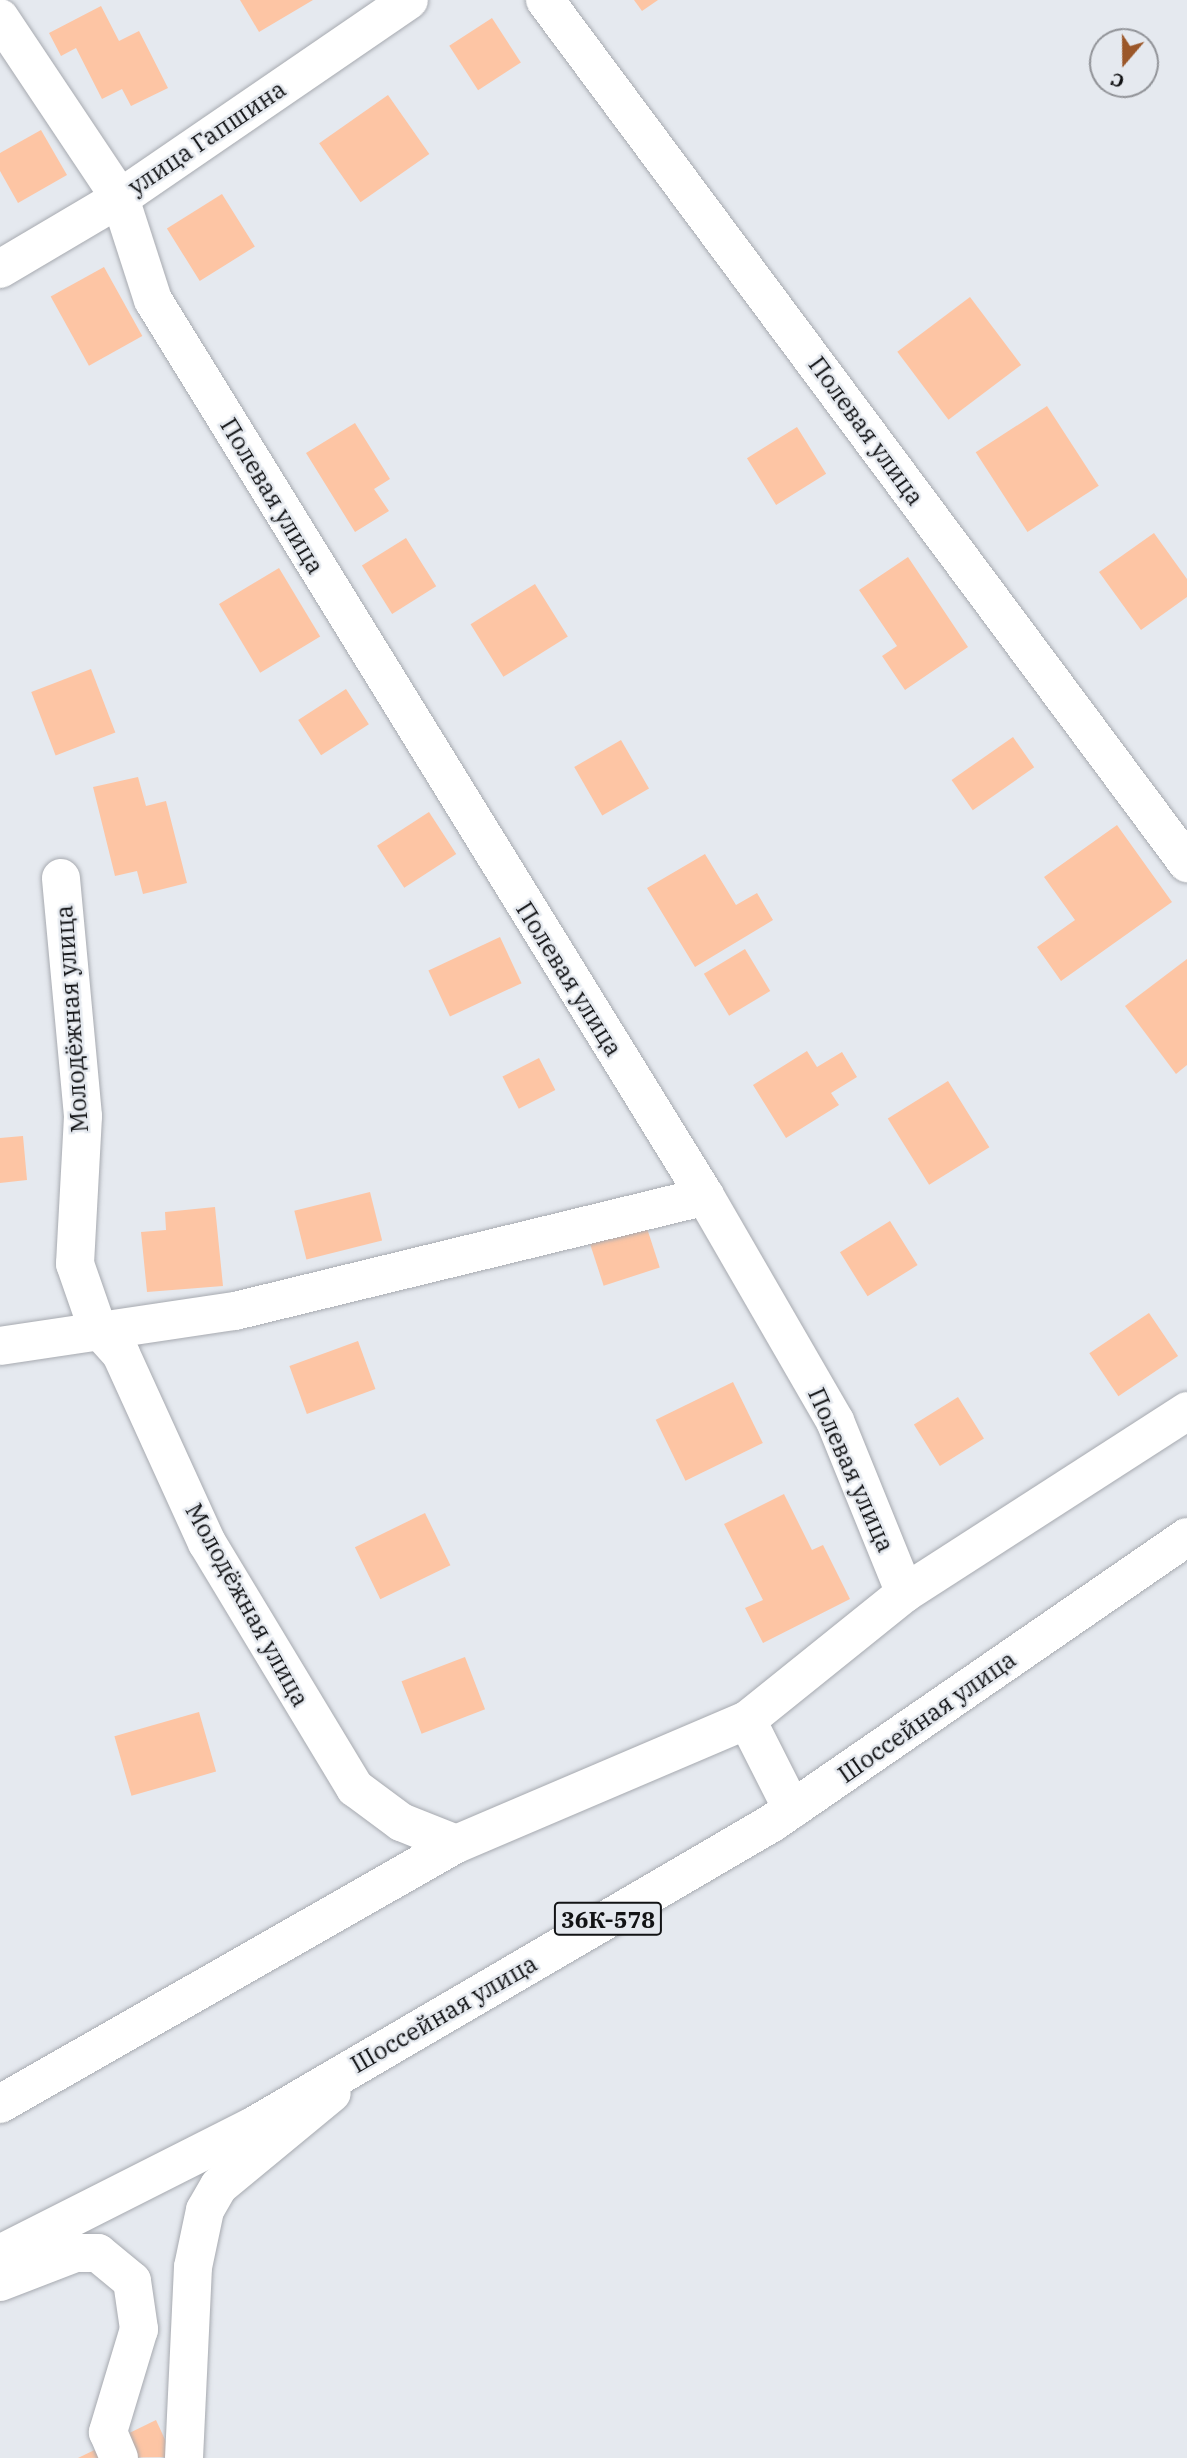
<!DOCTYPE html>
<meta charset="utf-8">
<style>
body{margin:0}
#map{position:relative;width:1187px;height:2458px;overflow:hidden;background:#e5e9ef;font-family:"IBM Plex Serif",serif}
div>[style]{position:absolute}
.building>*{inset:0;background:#fdc5a4;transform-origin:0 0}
.roads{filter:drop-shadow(0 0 2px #a7aab0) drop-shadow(0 0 2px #a7aab0)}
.minor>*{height:38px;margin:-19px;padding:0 19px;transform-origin:19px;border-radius:19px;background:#fff}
.major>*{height:38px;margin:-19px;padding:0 19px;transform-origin:19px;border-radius:19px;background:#fff}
span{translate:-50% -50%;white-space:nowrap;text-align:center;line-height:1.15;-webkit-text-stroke:5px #e5e9ef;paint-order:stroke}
.shield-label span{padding:2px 5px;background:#e5e9ef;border:2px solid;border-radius:5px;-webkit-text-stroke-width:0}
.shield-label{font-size:23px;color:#121315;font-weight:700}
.street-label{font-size:24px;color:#121315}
.north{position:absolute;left:1089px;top:28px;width:70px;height:70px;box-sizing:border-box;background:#e5e9ef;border:2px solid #919398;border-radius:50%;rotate:200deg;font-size:19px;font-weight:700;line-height:28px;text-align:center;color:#121315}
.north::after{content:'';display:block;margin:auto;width:24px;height:32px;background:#9b5729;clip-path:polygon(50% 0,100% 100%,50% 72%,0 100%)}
</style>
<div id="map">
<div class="building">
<i style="clip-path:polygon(240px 0,313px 0,259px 32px)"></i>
<i style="clip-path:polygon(634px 0,658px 0,642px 11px)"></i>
<i style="clip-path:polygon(101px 6px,119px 41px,139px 31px,168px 88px,131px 106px,122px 89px,102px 99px,76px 48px,61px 56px,49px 33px)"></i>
<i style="left:492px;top:18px;width:53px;height:51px;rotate:57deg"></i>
<i style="left:388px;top:95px;width:72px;height:84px;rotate:55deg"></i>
<i style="clip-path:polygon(41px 130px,67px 175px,18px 203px,0 171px,0 153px)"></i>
<i style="left:222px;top:194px;width:62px;height:65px;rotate:58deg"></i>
<i style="left:104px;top:267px;width:79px;height:61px;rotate:61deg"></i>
<i style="left:970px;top:297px;width:85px;height:91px;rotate:53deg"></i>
<i style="left:1047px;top:406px;width:95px;height:85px;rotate:57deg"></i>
<i style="clip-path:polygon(355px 423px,390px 479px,374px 489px,389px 511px,355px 532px,306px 453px)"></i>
<i style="left:797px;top:427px;width:55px;height:59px;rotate:58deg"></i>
<i style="clip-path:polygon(1154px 533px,1187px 579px,1187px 597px,1141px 630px,1099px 572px)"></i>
<i style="left:406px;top:538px;width:57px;height:52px;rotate:58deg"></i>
<i style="clip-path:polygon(908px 557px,968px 647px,905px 690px,882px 656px,897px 646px,859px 590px)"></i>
<i style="left:279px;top:568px;width:80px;height:70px;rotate:59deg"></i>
<i style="left:535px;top:584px;width:62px;height:76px;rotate:58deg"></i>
<i style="left:91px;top:669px;width:68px;height:64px;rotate:69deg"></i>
<i style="left:346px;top:689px;width:42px;height:57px;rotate:57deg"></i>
<i style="left:1013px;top:737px;width:37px;height:75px;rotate:55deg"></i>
<i style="left:621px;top:740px;width:56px;height:54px;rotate:60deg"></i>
<i style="clip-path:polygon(138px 777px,146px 806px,166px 801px,187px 883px,143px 894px,137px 871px,115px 876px,93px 787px)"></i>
<i style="left:429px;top:812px;width:50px;height:62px;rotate:57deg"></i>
<i style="clip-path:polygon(1117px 825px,1172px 902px,1061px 981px,1037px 947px,1075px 920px,1044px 877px)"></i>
<i style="clip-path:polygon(705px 854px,736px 905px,757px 893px,773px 920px,695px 967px,647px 888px)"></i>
<i style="left:500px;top:937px;width:51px;height:79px;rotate:65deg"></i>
<i style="left:745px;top:949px;width:49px;height:48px;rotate:59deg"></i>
<i style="clip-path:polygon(1187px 959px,1187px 1065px,1176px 1074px,1125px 1006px)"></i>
<i style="clip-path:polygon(807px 1051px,817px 1067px,842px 1052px,857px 1077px,831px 1093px,839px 1105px,786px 1138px,753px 1085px)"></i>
<i style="left:539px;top:1058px;width:36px;height:41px;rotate:63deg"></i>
<i style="left:948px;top:1081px;width:78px;height:71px;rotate:58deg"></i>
<i style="clip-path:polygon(23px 1136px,27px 1180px,0 1183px,0 1138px)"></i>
<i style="left:370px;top:1192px;width:50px;height:78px;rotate:76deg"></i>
<i style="clip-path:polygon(215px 1207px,223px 1286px,147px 1292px,141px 1232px,166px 1230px,165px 1212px)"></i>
<i style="left:644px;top:1219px;width:51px;height:59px;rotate:72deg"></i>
<i style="left:890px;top:1221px;width:52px;height:59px;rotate:58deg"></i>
<i style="left:1149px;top:1313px;width:52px;height:72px;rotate:56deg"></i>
<i style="left:358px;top:1341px;width:51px;height:73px;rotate:70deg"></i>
<i style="left:733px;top:1382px;width:68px;height:86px;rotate:64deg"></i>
<i style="left:958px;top:1397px;width:49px;height:52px;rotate:58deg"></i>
<i style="clip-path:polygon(784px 1494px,812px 1550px,823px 1545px,850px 1599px,763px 1643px,745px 1608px,763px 1600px,724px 1524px)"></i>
<i style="left:425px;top:1513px;width:58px;height:78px;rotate:64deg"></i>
<i style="left:465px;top:1657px;width:56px;height:68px;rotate:69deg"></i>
<i style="left:199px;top:1712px;width:62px;height:88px;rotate:74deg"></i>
<i style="clip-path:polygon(156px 2420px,173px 2457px,78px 2458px)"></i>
</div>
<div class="roads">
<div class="minor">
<i style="left:545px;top:0;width:1076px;rotate:53.35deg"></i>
<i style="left:0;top:18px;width:216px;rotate:56.3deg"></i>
<i style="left:120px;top:198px;width:107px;rotate:72.1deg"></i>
<i style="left:153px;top:300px;width:1052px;rotate:58.36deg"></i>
<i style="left:705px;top:1196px;width:260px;rotate:60deg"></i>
<i style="left:835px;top:1421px;width:186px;rotate:67.9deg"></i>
<i style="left:905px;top:1593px;width:203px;rotate:141.2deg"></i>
<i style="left:747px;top:1720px;width:316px;rotate:156.9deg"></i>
<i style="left:456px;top:1844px;width:59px;rotate:-158.2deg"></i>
<i style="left:401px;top:1822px;width:57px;rotate:-143.5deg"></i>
<i style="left:355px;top:1788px;width:286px;rotate:-121.1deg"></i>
<i style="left:207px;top:1543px;width:208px;rotate:-114.5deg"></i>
<i style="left:121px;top:1354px;width:36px;rotate:-132deg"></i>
<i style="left:97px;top:1327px;width:67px;rotate:-109.2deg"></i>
<i style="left:75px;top:1264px;width:148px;rotate:-86.9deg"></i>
<i style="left:83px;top:1116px;width:239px;rotate:-95.3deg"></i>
<i style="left:0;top:269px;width:139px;rotate:-30.6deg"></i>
<i style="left:120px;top:198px;width:350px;rotate:-34.4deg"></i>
<i style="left:0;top:1346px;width:238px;rotate:-8.5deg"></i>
<i style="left:235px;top:1311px;width:484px;rotate:-13.7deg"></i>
<i style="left:905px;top:1593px;width:336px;rotate:-32.8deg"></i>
<i style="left:747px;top:1720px;width:100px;rotate:63.2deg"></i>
<i style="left:0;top:2104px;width:525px;rotate:-29.69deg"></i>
<i style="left:0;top:2282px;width:80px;rotate:-21.1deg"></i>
<i style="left:75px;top:2253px;width:23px"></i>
<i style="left:98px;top:2253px;width:44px;rotate:39.5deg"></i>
<i style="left:132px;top:2281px;width:49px;rotate:81.7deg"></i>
<i style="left:139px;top:2329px;width:108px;rotate:106.8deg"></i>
<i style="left:108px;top:2432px;width:28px;rotate:67deg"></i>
<i style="left:184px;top:2458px;width:191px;rotate:-87.3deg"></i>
<i style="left:193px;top:2267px;width:58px;rotate:-78.1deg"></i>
<i style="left:205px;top:2210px;width:28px;rotate:-60deg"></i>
<i style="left:219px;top:2186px;width:146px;rotate:-39.5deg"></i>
</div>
<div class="major">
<i style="left:0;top:2254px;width:286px;rotate:-26.8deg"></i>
<i style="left:255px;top:2125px;width:599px;rotate:-30.29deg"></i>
<i style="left:772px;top:1823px;width:504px;rotate:-34.57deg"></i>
</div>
</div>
<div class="shield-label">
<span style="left:608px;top:1919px">36К-578</span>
</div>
<div class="street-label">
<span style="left:207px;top:138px;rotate:-34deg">улица Гапшина</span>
<span style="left:866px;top:431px;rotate:54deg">Полевая улица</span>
<span style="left:272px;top:496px;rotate:59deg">Полевая улица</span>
<span style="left:569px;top:979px;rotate:58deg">Полевая улица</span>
<span style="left:72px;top:1019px;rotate:-94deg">Молодёжная улица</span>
<span style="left:851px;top:1470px;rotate:66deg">Полевая улица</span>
<span style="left:247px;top:1605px;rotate:61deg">Молодёжная улица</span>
<span style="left:927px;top:1717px;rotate:-35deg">Шоссейная улица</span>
<span style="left:444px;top:2014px;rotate:-30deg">Шоссейная улица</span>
</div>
<div class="north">С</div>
</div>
